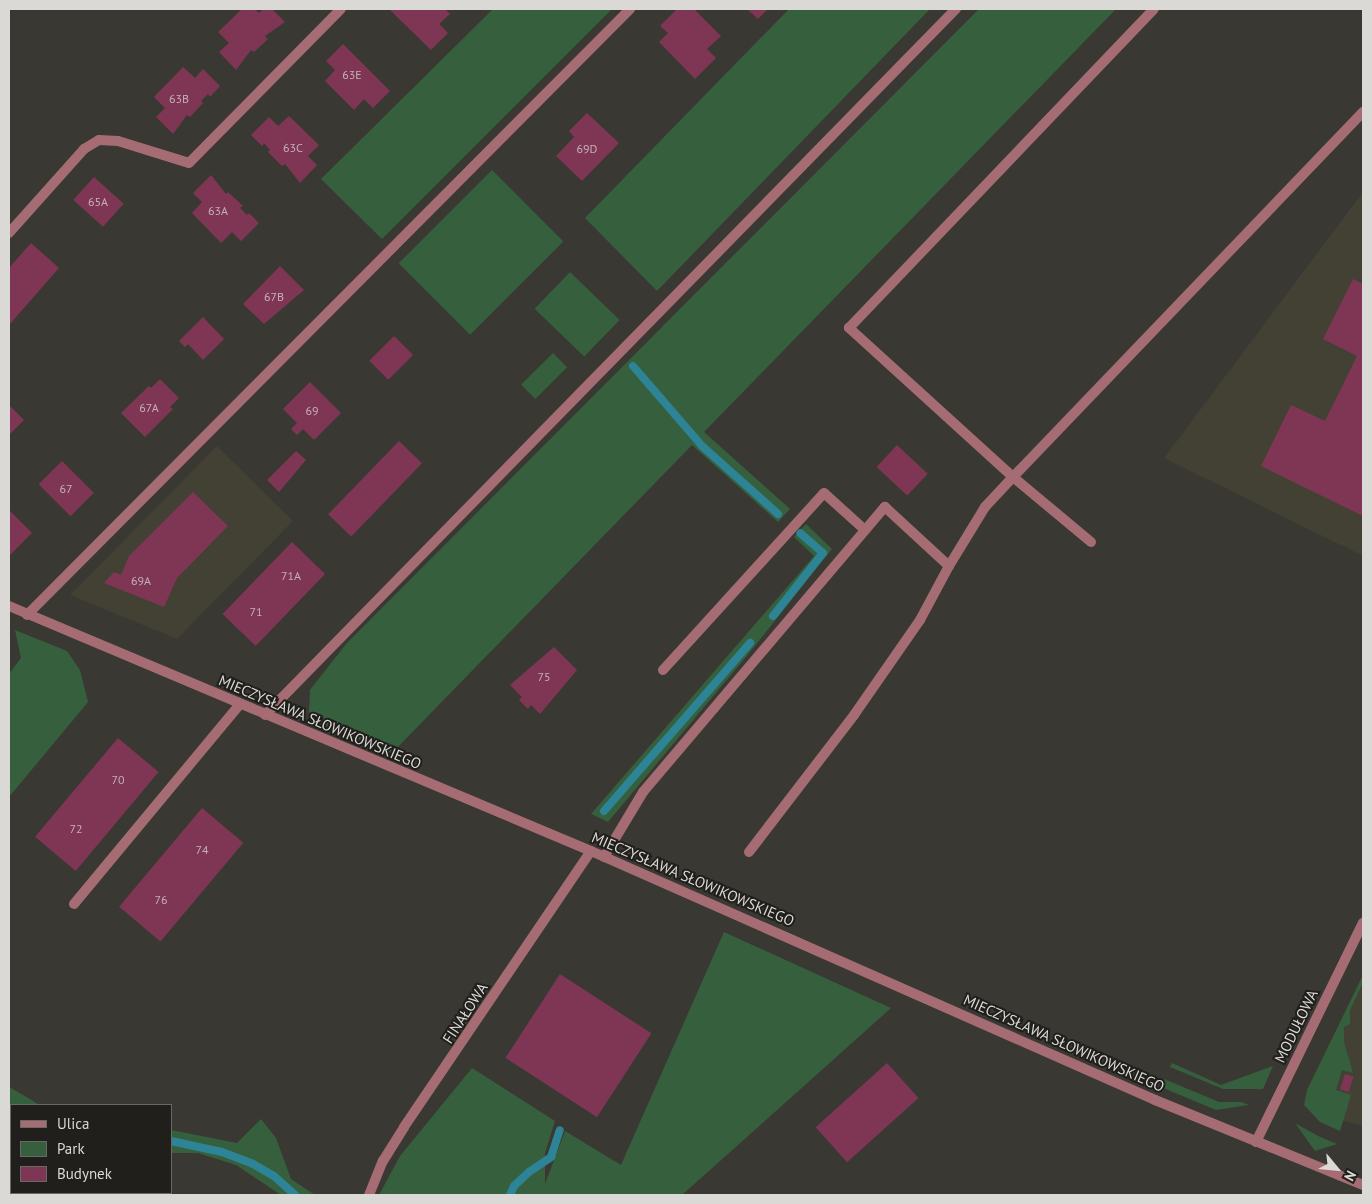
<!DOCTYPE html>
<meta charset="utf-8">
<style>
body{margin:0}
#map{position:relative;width:1372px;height:1204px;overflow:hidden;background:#393832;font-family:"PT Sans",sans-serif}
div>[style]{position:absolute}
.built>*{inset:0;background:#434134}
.green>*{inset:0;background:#36603d;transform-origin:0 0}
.water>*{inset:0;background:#2d8496}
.stream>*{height:8px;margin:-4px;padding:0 4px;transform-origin:4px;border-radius:4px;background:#2d8496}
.building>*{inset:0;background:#7f3655;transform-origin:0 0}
.lane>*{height:10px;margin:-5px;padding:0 5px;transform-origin:5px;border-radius:5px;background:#a66c73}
.street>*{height:10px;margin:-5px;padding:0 5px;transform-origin:5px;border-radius:5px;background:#a66c73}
span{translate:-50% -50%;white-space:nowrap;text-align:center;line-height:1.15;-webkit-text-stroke:4px #201f1c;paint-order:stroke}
.number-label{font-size:12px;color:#c3b0b6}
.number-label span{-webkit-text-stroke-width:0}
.street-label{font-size:15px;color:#dad9d6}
.frame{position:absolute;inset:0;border:10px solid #dad9d6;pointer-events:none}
.legend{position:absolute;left:10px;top:1104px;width:162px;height:90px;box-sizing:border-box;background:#201f1c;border:1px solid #6a6966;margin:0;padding:6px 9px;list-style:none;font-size:15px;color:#dad9d6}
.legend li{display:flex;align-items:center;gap:10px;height:25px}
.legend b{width:25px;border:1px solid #6a6966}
.north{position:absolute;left:1312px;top:1144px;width:50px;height:50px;-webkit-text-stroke:4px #201f1c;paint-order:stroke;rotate:118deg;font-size:14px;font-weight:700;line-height:20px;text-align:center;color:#dad9d6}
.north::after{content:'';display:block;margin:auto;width:18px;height:22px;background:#dad9d6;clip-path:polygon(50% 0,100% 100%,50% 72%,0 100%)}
</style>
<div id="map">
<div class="built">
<i style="clip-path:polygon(1363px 192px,1363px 556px,1164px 458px)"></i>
<i style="clip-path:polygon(217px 446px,293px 521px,177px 639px,70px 595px)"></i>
<i style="clip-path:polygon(1363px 983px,1363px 1126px,1343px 1121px,1318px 1076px)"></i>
</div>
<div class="green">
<i style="clip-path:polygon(493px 9px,612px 9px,382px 239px,321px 179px)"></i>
<i style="clip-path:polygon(789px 9px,930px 9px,657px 291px,585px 218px)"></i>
<i style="clip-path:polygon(979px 9px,1116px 9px,704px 432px,790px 509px,778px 522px,692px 445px,392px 753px,321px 723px,309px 712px,310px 690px,346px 644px)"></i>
<i style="left:492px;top:170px;width:101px;height:132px;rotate:45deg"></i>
<i style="left:570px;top:272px;width:69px;height:51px;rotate:44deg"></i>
<i style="left:553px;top:353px;width:20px;height:45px;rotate:45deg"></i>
<i style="clip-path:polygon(806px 524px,832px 549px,750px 652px,608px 822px,591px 814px,814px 556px,794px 537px)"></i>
<i style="clip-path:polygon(15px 630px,67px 651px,80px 670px,88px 702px,9px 797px,9px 674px,21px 658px)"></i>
<i style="clip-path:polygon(724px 932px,891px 1008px,682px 1195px,379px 1195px,400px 1156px,472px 1068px,555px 1121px,545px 1153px,545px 1184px,565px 1131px,621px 1165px)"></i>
<i style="clip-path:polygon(1363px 975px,1363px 983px,1350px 1010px,1350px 1024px,1344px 1027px,1344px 1042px,1353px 1073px,1342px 1070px,1336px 1090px,1351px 1095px,1340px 1131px,1320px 1122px,1304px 1105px,1307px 1090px)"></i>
<i style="clip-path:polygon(1172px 1063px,1221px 1085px,1273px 1066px,1263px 1089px,1223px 1089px,1170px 1067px)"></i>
<i style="clip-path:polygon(1164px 1079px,1219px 1102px,1241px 1102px,1249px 1105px,1216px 1110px,1161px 1087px)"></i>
<i style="clip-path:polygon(9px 1087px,30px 1099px,39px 1105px,11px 1105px,11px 1115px)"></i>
<i style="clip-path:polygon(261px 1119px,276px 1138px,291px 1179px,315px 1195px,281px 1195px,236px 1165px,198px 1153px,171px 1153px,171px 1130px,237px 1143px)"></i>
<i style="clip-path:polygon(1295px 1123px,1318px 1136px,1337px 1144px,1315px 1151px)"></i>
</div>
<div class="water">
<i style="clip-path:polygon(9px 1113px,11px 1193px,69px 1193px,67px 1195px,9px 1195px)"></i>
</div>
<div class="stream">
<i style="left:633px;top:366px;width:106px;rotate:49.2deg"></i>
<i style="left:702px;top:446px;width:102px;rotate:41.8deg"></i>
<i style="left:773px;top:616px;width:80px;rotate:-51.6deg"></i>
<i style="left:823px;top:553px;width:30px;rotate:-139deg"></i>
<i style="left:604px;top:811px;width:223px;rotate:-49deg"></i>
<i style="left:171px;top:1141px;width:52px;rotate:12.2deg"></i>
<i style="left:222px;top:1152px;width:33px;rotate:21deg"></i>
<i style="left:253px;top:1164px;width:24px;rotate:30deg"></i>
<i style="left:274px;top:1176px;width:28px;rotate:42deg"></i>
<i style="left:510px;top:1195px;width:10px;rotate:-66deg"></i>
<i style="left:514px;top:1186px;width:21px;rotate:-43deg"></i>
<i style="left:529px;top:1172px;width:27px;rotate:-34deg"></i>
<i style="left:551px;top:1157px;width:28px;rotate:-72deg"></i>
</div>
<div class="building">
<i style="clip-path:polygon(242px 9px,254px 9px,259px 13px,263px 9px,272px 9px,285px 22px,265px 36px,268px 39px,254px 52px,251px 50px,236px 70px,219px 52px,229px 43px,218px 32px)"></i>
<i style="clip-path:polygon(389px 9px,445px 9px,450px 14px,439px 24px,448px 33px,431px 50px)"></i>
<i style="clip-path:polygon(677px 9px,694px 9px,721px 36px,707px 49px,716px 58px,695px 79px,659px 42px,668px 33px,660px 26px)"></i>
<i style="clip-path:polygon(747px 9px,768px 9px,758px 19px)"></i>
<i style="clip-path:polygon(343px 44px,390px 91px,373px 108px,364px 99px,354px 110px,325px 81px,335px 70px,326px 61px)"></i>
<i style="clip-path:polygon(183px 67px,195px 78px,203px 69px,220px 86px,210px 97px,208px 94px,201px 101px,203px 103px,190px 117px,187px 115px,173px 134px,156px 117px,165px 108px,154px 97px)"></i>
<i style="clip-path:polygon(587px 113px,619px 143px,582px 181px,556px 156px,574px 137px,569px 131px)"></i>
<i style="clip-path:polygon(289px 116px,319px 145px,308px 156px,317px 165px,300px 183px,285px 164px,282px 166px,268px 152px,270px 150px,264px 143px,262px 146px,251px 135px,269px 117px,278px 126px)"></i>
<i style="clip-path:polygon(211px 175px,226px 194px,228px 192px,243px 206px,240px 208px,247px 215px,249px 213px,259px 223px,241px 241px,232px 232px,221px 243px,192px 213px,202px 202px,193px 193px)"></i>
<i style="left:94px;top:177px;width:40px;height:31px;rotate:42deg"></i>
<i style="clip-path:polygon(31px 243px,59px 268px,9px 325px,9px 268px)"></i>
<i style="clip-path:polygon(280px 266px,304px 290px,264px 324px,243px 304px)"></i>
<i style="clip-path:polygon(1353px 279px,1363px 284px,1363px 516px,1261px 466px,1291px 405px,1325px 421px,1357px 356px,1323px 339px)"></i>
<i style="clip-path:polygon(203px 317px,224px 339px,203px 360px,188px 344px,185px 347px,179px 341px)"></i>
<i style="left:394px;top:336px;width:27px;height:35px;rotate:45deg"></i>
<i style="clip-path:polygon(160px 379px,179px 398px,170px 407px,173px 409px,145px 437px,121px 413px,149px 386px,151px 388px)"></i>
<i style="clip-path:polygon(310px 382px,341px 413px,314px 440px,303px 429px,297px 435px,291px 429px,297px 423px,283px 409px)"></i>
<i style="clip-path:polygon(9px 405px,24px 420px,9px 435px)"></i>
<i style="left:399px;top:441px;width:32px;height:102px;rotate:44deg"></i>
<i style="left:897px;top:445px;width:42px;height:30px;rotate:43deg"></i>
<i style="clip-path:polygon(296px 451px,306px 460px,279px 492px,267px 480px)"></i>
<i style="left:62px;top:461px;width:45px;height:33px;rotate:45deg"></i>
<i style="clip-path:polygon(193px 492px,228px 526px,177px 578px,164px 607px,104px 583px,114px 572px,121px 575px,129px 556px)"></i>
<i style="clip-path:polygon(9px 510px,32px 533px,10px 555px,9px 554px)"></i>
<i style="left:292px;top:542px;width:46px;height:100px;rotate:44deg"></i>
<i style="clip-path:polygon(554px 647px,577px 670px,540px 714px,531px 705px,528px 709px,519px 700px,522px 697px,510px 685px)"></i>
<i style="left:118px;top:738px;width:53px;height:129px;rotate:40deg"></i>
<i style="left:202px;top:808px;width:54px;height:129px;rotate:40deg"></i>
<i style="left:560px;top:974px;width:109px;height:100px;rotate:33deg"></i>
<i style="left:887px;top:1063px;width:47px;height:96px;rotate:48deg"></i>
<i style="left:1345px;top:1074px;width:9px;height:16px;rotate:18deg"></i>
</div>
<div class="lane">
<i style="left:9px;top:233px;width:113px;rotate:-48.2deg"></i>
<i style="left:84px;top:149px;width:17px;rotate:-31deg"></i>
<i style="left:99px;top:140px;width:19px;rotate:3deg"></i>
<i style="left:118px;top:141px;width:74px;rotate:17.2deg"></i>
<i style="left:189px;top:163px;width:216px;rotate:-45.4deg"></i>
<i style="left:1091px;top:542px;width:102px;rotate:-140.2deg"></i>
<i style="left:1013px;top:477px;width:222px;rotate:-137.7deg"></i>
<i style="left:849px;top:328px;width:441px;rotate:-46.3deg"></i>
<i style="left:27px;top:615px;width:855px;rotate:-45.14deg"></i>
<i style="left:663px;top:670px;width:239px;rotate:-47.7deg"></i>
<i style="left:824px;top:493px;width:55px;rotate:42.1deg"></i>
<i style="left:265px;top:715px;width:988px;rotate:-45.62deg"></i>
<i style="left:749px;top:852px;width:173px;rotate:-52.5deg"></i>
<i style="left:854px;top:715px;width:116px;rotate:-55.2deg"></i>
<i style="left:920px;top:620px;width:61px;rotate:-61.8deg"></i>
<i style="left:604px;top:857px;width:76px;rotate:-59deg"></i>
<i style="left:643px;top:792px;width:374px;rotate:-49.7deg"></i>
<i style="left:885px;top:507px;width:87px;rotate:42.7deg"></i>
<i style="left:949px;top:566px;width:69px;rotate:-58.6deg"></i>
<i style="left:985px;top:507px;width:41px;rotate:-47deg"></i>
<i style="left:1013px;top:477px;width:506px;rotate:-46.2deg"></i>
<i style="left:74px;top:904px;width:260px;rotate:-50.3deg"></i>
<i style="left:369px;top:1195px;width:37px;rotate:-68deg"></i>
<i style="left:383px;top:1161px;width:40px;rotate:-58deg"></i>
<i style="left:404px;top:1127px;width:333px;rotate:-55.9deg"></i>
</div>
<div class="street">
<i style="left:9px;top:606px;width:631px;rotate:22.83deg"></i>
<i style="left:591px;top:851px;width:617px;rotate:23.82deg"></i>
<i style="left:1155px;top:1100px;width:225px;rotate:22.2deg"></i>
<i style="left:1256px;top:1142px;width:244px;rotate:-64deg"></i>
</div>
<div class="number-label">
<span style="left:352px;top:75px">63E</span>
<span style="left:179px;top:99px">63B</span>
<span style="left:293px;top:148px">63C</span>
<span style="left:587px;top:149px">69D</span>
<span style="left:98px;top:202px">65A</span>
<span style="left:218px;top:211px">63A</span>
<span style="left:274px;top:297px">67B</span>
<span style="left:149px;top:408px">67A</span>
<span style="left:312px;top:411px">69</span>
<span style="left:66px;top:489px">67</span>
<span style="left:291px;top:576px">71A</span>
<span style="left:141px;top:581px">69A</span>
<span style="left:256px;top:612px">71</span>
<span style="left:544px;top:677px">75</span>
<span style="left:118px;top:780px">70</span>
<span style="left:76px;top:829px">72</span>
<span style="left:202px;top:850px">74</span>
<span style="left:161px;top:900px">76</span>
</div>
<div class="street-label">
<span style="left:320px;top:722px;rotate:23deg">MIECZYSŁAWA SŁOWIKOWSKIEGO</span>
<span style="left:693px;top:879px;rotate:23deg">MIECZYSŁAWA SŁOWIKOWSKIEGO</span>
<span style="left:465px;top:1013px;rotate:-57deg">FINAŁOWA</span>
<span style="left:1296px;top:1026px;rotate:-64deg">MODUŁOWA</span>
<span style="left:1064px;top:1043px;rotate:24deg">MIECZYSŁAWA SŁOWIKOWSKIEGO</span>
</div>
<div class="frame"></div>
<ul class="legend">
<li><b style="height:6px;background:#a66c73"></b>Ulica</li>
<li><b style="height:14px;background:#36603d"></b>Park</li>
<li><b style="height:14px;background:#7f3655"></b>Budynek</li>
</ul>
<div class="north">N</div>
</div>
